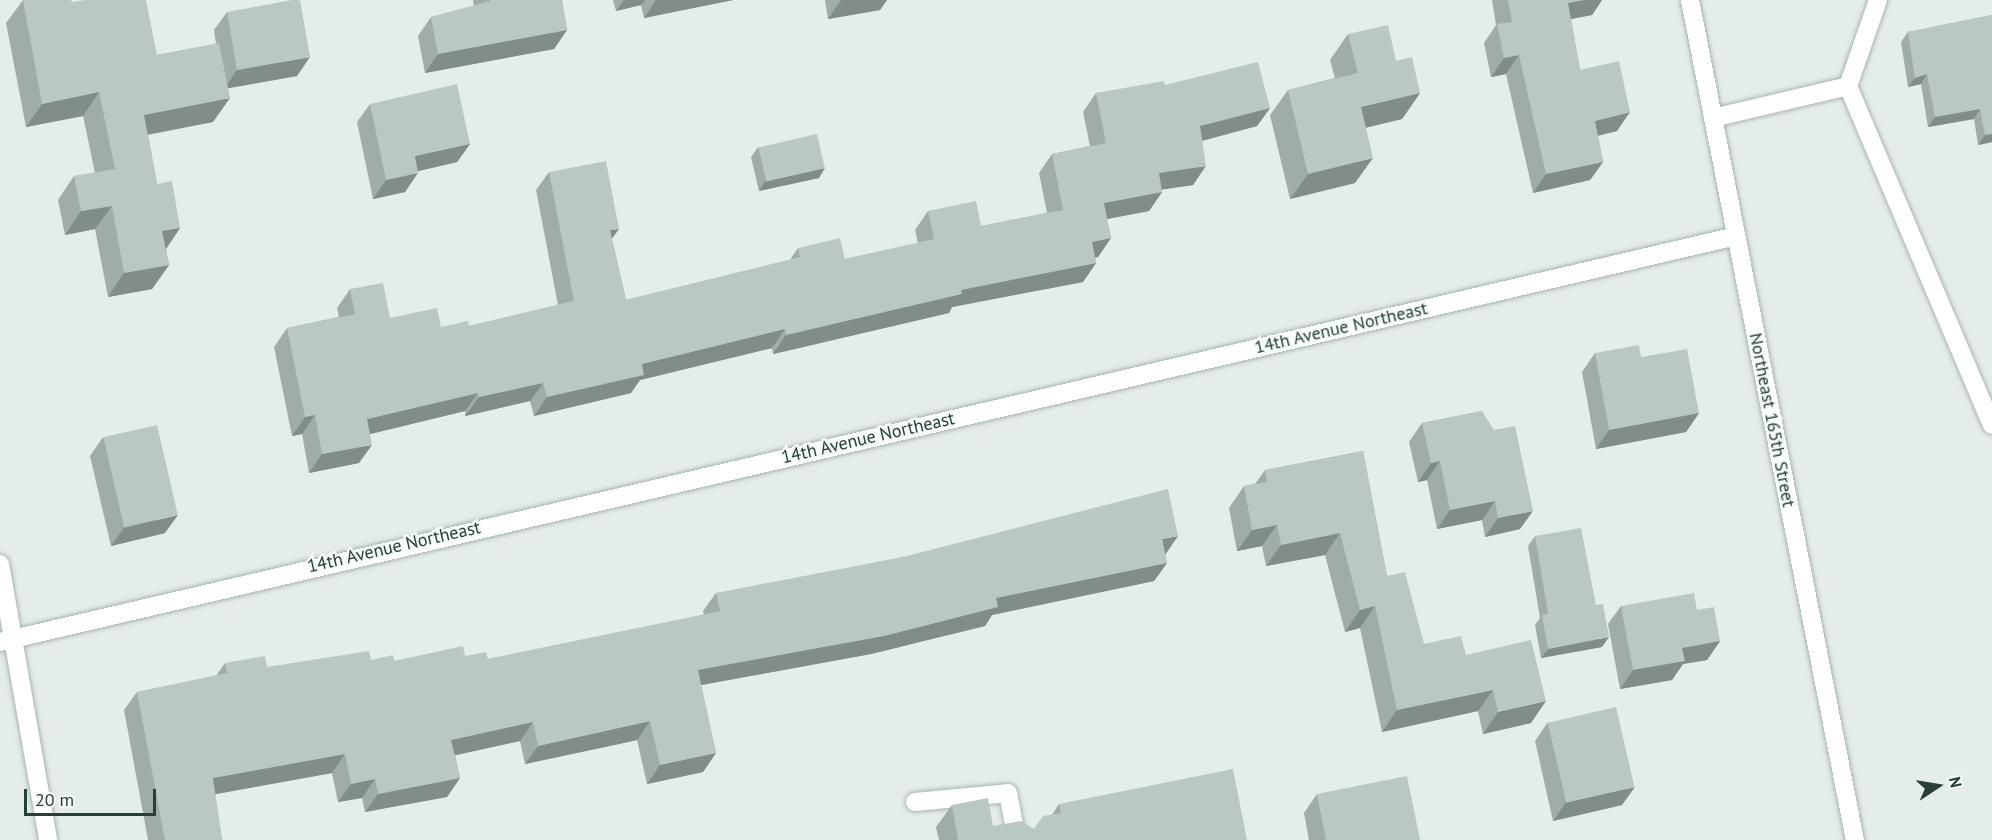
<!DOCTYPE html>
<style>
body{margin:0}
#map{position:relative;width:1992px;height:840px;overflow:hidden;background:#e5edea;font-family:"PT Sans",sans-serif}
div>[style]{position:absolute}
.roads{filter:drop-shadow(0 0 2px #a8b5b1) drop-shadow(0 0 2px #a8b5b1)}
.lane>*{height:18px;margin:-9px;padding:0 9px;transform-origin:9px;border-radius:9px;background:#fff}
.street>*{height:18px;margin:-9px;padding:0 9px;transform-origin:9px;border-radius:9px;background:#fff}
.secondary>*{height:18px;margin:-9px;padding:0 9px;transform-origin:9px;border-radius:9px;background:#fff}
.wall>*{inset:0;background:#a0aca8}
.shaded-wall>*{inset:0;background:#828c88}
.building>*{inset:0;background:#bac8c3;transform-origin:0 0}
span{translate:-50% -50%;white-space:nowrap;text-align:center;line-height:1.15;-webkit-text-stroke:5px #f6faf8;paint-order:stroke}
.street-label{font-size:18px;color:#253f39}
.north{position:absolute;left:1908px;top:756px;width:60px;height:60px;-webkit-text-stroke:4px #f6faf8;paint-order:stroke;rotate:78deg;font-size:16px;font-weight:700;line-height:24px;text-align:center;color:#253f39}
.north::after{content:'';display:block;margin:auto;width:21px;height:27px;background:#253f39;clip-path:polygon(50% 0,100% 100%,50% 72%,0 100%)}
.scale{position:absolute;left:24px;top:789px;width:132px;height:27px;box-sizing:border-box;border:3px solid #253f39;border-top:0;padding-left:8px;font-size:18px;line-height:21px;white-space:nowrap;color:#253f39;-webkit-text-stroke:4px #f6faf8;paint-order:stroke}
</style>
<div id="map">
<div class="roads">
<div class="lane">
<i style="left:1878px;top:0;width:91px;rotate:109.2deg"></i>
<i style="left:1848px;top:86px;width:368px;rotate:67deg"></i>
<i style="left:1713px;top:118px;width:139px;rotate:-13.3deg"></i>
<i style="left:915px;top:802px;width:93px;rotate:-5.5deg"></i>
<i style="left:1008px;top:793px;width:48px;rotate:79.2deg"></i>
</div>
<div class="street">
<i style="left:0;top:564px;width:280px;rotate:80.1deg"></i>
<i style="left:0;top:642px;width:1783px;rotate:-13.16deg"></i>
</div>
<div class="secondary">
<i style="left:1690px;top:0;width:856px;rotate:78.89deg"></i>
</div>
</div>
<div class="wall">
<i style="clip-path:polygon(23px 0,157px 55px,216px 44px,214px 30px,227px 12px,297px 76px,228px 88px,213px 122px,148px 135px,157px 184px,180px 228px,166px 249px,169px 265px,152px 289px,108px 297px,95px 229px,65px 235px,58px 200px,74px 176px,95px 173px,83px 116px,26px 127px,6px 23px)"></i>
<i style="clip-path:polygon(473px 0,562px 0,567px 30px,554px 49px,425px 73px,418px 36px,431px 17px,474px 6px)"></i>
<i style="clip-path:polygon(613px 0,733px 0,644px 18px,641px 5px,616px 11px)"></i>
<i style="clip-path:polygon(825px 0,887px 0,880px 10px,828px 19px)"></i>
<i style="clip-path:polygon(1492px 0,1602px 0,1592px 15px,1571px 19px,1580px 70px,1617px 131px,1598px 136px,1603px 162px,1590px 180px,1533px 193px,1506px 74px,1491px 77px,1484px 43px,1496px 25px)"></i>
<i style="clip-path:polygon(1992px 15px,1992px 142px,1978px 145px,1974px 119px,1928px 127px,1921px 84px,1908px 87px,1901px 42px,1908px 32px)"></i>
<i style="clip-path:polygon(1348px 34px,1396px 61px,1420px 93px,1402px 119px,1365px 128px,1355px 183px,1290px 199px,1270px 115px,1288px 90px,1335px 78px,1330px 60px)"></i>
<i style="clip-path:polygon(1165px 85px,1270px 108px,1257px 126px,1202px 141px,1193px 185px,1162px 189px,1162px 192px,1149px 211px,1107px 219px,1111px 238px,1098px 257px,1095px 258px,1096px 263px,1083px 282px,952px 307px,949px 313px,773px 354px,772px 348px,640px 380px,631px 393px,534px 416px,530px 401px,465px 416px,465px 411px,370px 434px,359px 463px,309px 473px,302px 434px,292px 436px,274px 347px,287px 328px,339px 317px,337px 308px,350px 289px,390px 318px,441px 327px,469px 326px,558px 305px,536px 190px,549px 172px,612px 239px,626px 300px,790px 260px,798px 248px,845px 259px,918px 243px,915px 230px,928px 211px,981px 226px,1047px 213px,1039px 173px,1052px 154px,1090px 146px,1083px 112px,1096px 93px)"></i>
<i style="clip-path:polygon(370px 104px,470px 144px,457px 162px,418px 171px,405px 192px,373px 199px,357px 122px)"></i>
<i style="clip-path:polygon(758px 147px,819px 178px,759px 191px,751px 157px)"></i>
<i style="clip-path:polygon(1595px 353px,1641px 357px,1699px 413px,1686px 432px,1596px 449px,1582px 372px)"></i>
<i style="clip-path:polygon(1482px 411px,1520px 529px,1485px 537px,1482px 520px,1437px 529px,1427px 480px,1418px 482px,1409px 442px,1422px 423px)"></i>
<i style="clip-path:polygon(103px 437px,165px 533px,111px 546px,90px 456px)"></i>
<i style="clip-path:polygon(1363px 451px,1387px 576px,1424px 644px,1466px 655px,1531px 723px,1483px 734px,1478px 711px,1382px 732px,1360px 628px,1345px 632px,1325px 555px,1266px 566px,1262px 546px,1237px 551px,1229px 508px,1244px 486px,1255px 484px,1265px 470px)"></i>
<i style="clip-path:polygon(1535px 536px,1602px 647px,1541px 658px,1535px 625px,1540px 618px,1528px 546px)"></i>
<i style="clip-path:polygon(1165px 554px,1167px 563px,1154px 581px,992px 615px,985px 626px,871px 654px,701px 685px,716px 753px,703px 772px,647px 784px,637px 740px,525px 764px,520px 741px,455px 755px,460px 778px,447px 797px,365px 812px,362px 798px,338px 802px,332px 773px,215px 794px,222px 840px,148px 840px,124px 710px,137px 692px,216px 676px,225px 663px,267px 667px,371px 660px,394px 661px,465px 656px,488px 659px,704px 615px,703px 611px,716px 593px)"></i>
<i style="clip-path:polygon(1621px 606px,1697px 610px,1720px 641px,1707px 660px,1683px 664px,1672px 680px,1620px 689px,1608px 624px)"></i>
<i style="clip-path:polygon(1548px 722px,1622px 805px,1553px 821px,1535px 741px)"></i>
<i style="clip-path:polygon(1317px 794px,1420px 840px,1309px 840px,1304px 813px)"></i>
<i style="clip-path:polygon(1059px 804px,1247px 840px,939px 840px,936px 827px,952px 805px,993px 826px,1034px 829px,1052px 815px)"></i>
</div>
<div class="shaded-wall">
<i style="clip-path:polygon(624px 0,645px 0,641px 5px,616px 11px)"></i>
<i style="clip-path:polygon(656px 0,733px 0,644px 18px)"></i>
<i style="clip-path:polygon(841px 0,887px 0,880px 10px,828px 19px)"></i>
<i style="clip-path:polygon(1584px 0,1602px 0,1592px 15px,1555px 22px,1568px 3px)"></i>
<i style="clip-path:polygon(567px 30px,554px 49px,425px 73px,438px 54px)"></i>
<i style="clip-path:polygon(1519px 55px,1506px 74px,1491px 77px,1504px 58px)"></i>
<i style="clip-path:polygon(310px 57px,297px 76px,224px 89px,237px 70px)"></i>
<i style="clip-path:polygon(1927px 74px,1921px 84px,1908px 87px,1915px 78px)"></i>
<i style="clip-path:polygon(99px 92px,83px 116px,26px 127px,42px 104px)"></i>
<i style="clip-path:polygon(1420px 93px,1402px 119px,1343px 133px,1361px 107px)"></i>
<i style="clip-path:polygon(230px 98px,213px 122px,128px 138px,144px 115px)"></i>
<i style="clip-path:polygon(1270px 108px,1257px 126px,1186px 145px,1200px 126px)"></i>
<i style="clip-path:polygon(1980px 109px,1974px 119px,1928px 127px,1935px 117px)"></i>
<i style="clip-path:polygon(1630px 112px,1617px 131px,1582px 139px,1595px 121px)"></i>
<i style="clip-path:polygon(1992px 134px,1992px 142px,1978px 145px,1985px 135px)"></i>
<i style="clip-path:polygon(470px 144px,457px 162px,402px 175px,415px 156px)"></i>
<i style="clip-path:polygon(1373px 158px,1355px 183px,1290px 199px,1308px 174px)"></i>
<i style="clip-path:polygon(1603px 162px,1590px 180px,1533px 193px,1546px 174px)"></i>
<i style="clip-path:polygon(1206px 166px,1193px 185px,1146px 192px,1159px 173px)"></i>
<i style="clip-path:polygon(825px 168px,819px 178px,759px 191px,765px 181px)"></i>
<i style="clip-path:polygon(418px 173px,405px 192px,373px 199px,386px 180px)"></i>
<i style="clip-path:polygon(1162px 192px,1149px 211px,1091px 222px,1104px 203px)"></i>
<i style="clip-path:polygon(112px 206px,95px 229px,65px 235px,81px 211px)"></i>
<i style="clip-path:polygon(180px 228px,164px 252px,162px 231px)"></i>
<i style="clip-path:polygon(619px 229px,606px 247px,610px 230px)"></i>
<i style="clip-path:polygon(1111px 238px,1098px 257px,1079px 261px,1092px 242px)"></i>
<i style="clip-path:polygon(1096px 263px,1083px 282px,952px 307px,949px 313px,773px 354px,786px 335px,961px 290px)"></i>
<i style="clip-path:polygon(169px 265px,152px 289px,108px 297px,124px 273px)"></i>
<i style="clip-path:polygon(785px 329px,772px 348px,640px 380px,631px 393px,534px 416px,547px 397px,642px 364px)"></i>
<i style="clip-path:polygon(543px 383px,530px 401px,465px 416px,479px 397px)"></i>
<i style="clip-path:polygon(478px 393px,465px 411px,354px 438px,367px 419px)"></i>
<i style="clip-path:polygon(1699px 413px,1686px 432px,1596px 449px,1609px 430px)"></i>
<i style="clip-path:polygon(315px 415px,302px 434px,292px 436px,305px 417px)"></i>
<i style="clip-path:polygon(372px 445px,359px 463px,309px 473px,322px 454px)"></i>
<i style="clip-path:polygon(1440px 461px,1427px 480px,1418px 482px,1431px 463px)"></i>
<i style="clip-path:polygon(1495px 501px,1482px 520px,1437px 529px,1450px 510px)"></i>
<i style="clip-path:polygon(1533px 511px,1520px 529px,1485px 537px,1498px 518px)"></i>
<i style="clip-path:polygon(178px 515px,165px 533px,111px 546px,124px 528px)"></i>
<i style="clip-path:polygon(1277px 525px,1262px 546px,1237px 551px,1252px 530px)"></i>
<i style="clip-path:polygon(1340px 533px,1325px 555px,1266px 566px,1281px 545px)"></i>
<i style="clip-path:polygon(1178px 536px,1165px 555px,1162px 539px)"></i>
<i style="clip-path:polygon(1167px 563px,1154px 581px,992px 615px,985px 626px,871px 654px,685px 688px,698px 670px,996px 598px)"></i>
<i style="clip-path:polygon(1375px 606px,1360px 628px,1345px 632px,1360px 610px)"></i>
<i style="clip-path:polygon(1609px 637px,1602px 647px,1541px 658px,1548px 649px)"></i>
<i style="clip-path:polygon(1720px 641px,1707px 660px,1683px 664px,1672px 680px,1620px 689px,1633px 670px,1682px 648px)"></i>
<i style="clip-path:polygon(1493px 690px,1478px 711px,1382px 732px,1397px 710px)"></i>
<i style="clip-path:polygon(1546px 701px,1531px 723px,1483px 734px,1498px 712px)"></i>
<i style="clip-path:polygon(650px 721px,637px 740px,525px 764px,538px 746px)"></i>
<i style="clip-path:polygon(533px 722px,520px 741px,438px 759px,451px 740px)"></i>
<i style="clip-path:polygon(716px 753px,703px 772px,647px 784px,660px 765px)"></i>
<i style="clip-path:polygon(345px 754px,332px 773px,200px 797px,213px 778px)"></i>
<i style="clip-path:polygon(460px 778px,447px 797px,365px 812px,378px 794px)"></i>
<i style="clip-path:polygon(375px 779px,362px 798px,338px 802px,351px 784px)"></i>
<i style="clip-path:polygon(1635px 787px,1622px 805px,1553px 821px,1566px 802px)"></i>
</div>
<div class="building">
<i style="clip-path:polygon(23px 0,71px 0,72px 2px,85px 0,146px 0,157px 55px,219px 43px,230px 98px,144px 115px,157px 184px,172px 181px,180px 228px,162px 231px,169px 265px,124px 273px,112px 206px,81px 211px,74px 176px,115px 169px,99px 92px,42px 104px)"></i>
<i style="clip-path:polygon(292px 0,300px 0,310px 57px,237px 70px,227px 12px)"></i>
<i style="clip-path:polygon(490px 0,562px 0,567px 30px,438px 54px,431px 17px,490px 1px)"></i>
<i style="clip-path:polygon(1508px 0,1584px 0,1568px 3px,1580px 70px,1619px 61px,1630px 112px,1595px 121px,1603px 162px,1546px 174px,1519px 55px,1504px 58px,1497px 24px,1512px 22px)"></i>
<i style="clip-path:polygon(1992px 15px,1992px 134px,1985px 135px,1980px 109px,1935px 117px,1927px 74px,1915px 78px,1908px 32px)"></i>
<i style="clip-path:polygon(1388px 25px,1396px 61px,1412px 57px,1420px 93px,1361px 107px,1373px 158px,1308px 174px,1288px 90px,1358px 73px,1348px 34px)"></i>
<i style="clip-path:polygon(1258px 62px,1270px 108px,1200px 126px,1206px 166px,1159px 173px,1162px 192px,1104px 203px,1111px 238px,1092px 242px,1096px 263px,961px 290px,962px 294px,786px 335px,785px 329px,642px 364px,644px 375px,547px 397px,543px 383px,479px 397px,478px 393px,367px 419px,372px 445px,322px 454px,315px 415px,305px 417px,287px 328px,355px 314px,350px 289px,383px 283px,390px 318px,437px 308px,441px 327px,468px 321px,469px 326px,574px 301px,549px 172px,606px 161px,619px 229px,610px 230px,626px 300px,800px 257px,798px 248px,840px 238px,845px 259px,934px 239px,928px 211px,976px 201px,981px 226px,1063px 210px,1052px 154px,1106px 143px,1096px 93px,1164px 81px,1165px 85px)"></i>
<i style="clip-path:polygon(457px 84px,470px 144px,415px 156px,418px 173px,386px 180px,370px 104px)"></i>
<i style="left:817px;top:134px;width:35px;height:60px;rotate:77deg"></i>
<i style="clip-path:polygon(1639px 345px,1641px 357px,1687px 349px,1699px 413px,1609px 430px,1595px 353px)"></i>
<i style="clip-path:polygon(1482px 411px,1494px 430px,1515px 426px,1533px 511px,1498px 518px,1495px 501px,1450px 510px,1440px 461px,1431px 463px,1422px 423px)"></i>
<i style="left:157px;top:425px;width:92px;height:55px;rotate:77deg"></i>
<i style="clip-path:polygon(1363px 451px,1387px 576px,1405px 572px,1424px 644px,1461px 636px,1466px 655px,1531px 640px,1546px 701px,1498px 712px,1493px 690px,1397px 710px,1375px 606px,1360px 610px,1340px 533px,1281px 545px,1277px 525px,1252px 530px,1244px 486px,1267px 482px,1265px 470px)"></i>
<i style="clip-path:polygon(1168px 489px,1178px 536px,1162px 539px,1167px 563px,996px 598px,998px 607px,884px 636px,698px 670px,716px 753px,660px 765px,650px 721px,538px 746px,533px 722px,451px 740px,460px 778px,378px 794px,375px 779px,351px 784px,345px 754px,213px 778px,222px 840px,165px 840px,137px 692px,227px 673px,225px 663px,265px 656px,267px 667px,369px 651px,371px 660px,393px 655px,394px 661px,463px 646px,465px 656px,486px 652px,488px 659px,720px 611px,716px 593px,907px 556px)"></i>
<i style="clip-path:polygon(1581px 528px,1596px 605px,1603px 604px,1609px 637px,1548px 649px,1542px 615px,1548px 614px,1535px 536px)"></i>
<i style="clip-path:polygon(1694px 593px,1697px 610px,1714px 607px,1720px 641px,1682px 648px,1685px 661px,1633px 670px,1621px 606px)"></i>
<i style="left:1616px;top:707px;width:82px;height:70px;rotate:77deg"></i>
<i style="clip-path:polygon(1233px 769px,1247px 840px,958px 840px,952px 805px,988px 798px,993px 826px,1021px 821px,1034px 829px,1043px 816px,1061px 813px,1059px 804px)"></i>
<i style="clip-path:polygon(1407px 776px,1420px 840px,1326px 840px,1317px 794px)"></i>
</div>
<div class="street-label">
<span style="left:1341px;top:328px;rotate:-13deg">14th Avenue Northeast</span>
<span style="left:1772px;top:420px;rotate:79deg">Northeast 165th Street</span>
<span style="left:868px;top:438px;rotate:-13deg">14th Avenue Northeast</span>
<span style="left:394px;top:547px;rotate:-13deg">14th Avenue Northeast</span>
</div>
<div class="north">N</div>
<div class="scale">20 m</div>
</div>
